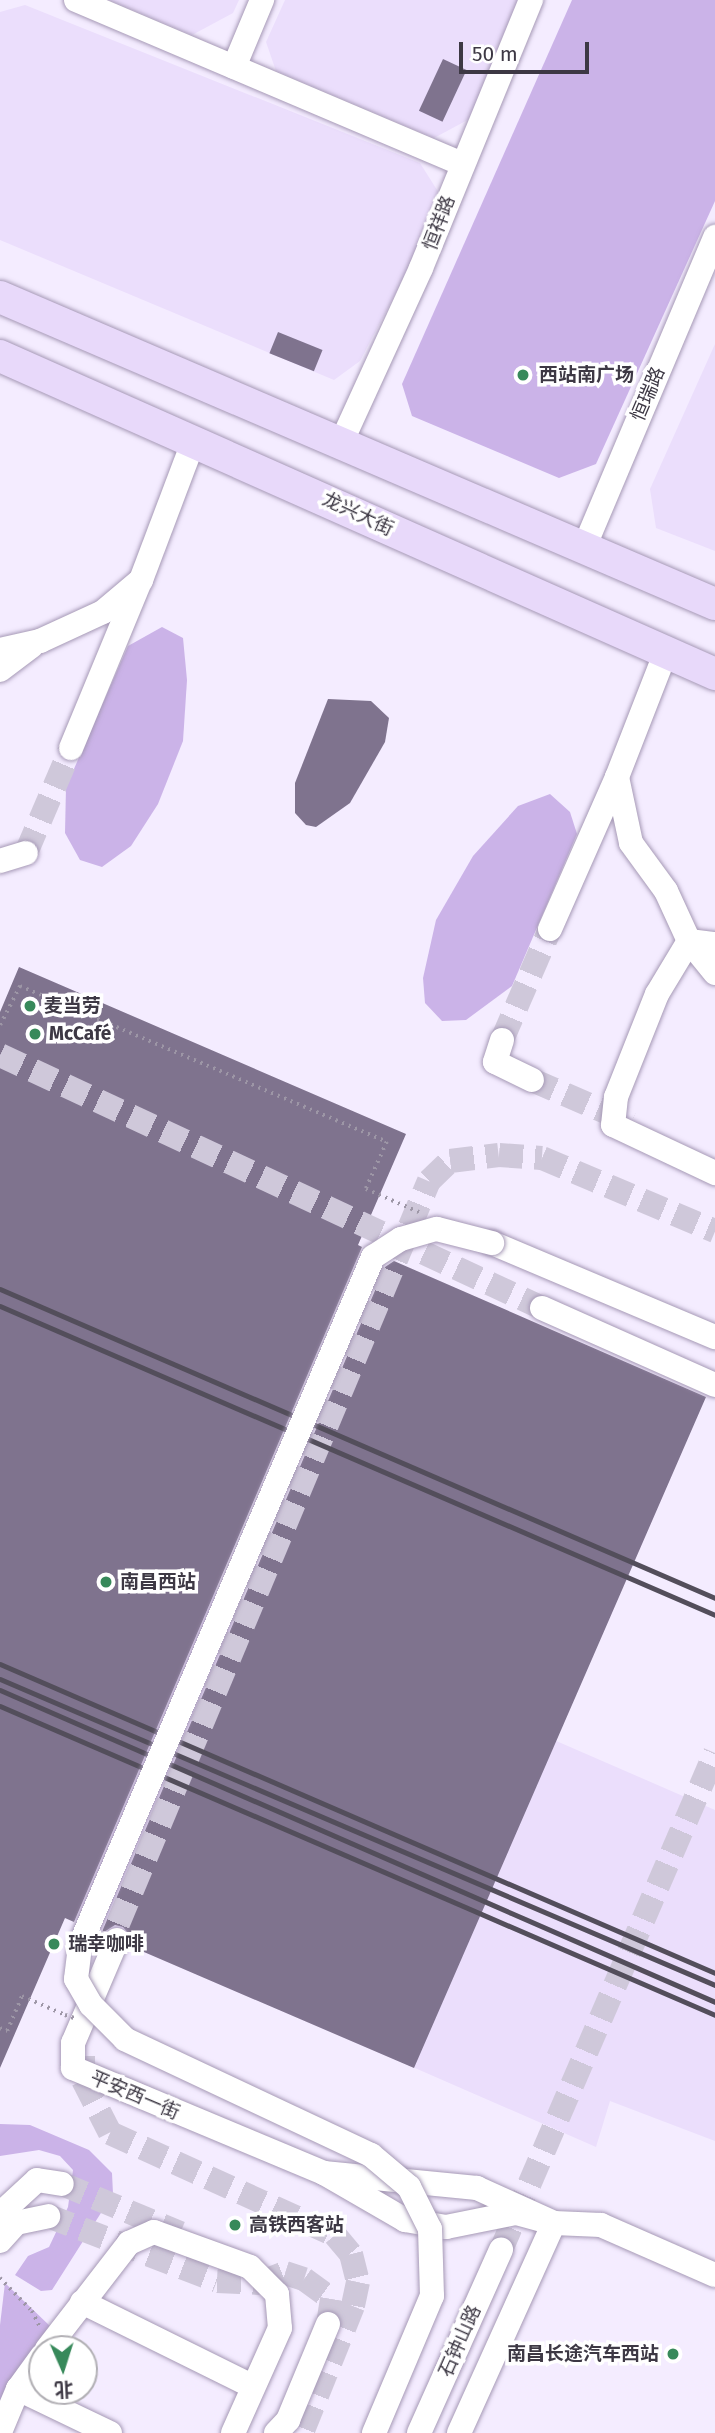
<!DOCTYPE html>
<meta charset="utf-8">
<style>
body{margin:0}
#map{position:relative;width:715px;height:2433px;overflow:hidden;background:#f4ecff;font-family:"Fira Sans","Noto Sans SC",sans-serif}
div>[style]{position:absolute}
.built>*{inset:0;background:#ebdefc}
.green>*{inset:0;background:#cbb3e8}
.building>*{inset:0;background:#7f738e;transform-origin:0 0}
.minor-tunnel>*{height:24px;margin-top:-12px;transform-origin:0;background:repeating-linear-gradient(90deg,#cfc8da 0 24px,transparent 0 36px)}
.path>*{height:3.5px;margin-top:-1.75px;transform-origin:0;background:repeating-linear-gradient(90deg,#9d96a6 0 2px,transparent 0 7px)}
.roads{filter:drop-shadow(0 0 2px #a699b6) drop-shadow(0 0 2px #a699b6)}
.minor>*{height:24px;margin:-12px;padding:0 12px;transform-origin:12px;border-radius:12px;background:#fff}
.major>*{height:32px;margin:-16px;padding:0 16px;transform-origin:16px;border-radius:16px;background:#e8d9fa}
.rail>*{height:5px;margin:-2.5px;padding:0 2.5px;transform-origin:2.5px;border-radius:2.5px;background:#534e5b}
.path-bridge>*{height:3.5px;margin-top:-1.75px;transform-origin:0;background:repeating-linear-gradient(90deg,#9d96a6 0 2px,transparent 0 7px)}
.bridges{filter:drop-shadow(0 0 2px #a699b6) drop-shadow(0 0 2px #a699b6)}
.minor-bridge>*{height:24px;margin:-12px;padding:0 12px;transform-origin:12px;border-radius:12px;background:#fff}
.dots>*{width:19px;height:19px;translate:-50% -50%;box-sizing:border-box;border:4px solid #fff;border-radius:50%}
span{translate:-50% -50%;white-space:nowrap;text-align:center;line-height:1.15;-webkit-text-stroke:7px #fff;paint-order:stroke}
.street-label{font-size:19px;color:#3d3844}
.poi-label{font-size:19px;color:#3d3844;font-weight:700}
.left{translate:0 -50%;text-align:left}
.right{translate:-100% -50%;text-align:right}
.north{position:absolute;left:28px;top:2335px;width:70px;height:70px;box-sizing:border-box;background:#fff;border:2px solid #b1afb4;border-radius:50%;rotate:177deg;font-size:19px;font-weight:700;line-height:28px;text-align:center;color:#3d3844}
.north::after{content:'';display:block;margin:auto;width:24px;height:32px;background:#37895a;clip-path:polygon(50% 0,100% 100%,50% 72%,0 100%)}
.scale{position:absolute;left:459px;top:42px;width:130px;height:32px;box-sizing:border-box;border:4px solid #3d3844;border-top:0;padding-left:9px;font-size:21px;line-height:24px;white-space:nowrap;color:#3d3844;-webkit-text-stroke:5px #fff;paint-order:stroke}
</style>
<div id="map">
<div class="built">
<i style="clip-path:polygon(109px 0,239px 0,233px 13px,192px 35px)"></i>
<i style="clip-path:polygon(285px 0,527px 0,475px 116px,434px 138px,276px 71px,266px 42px)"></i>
<i style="clip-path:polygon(25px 5px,420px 163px,444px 201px,360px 361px,334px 380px,0 240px,0 12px)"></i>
<i style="clip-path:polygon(715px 344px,715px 551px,656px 528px,650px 489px)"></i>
<i style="clip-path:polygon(0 1499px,715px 1810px,715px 2141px,610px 2101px,596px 2147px,0 1887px)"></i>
</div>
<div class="green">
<i style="clip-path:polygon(572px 0,715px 0,715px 201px,596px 464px,559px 478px,412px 416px,402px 384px)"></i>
<i style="clip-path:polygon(162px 627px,183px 638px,187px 680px,183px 741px,158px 804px,131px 846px,102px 867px,80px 860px,65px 833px,66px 787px,128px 646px)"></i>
<i style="clip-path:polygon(550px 794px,570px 812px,577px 834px,512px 986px,466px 1020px,442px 1021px,425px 1003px,423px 978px,436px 920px,473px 856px,518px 806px)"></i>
<i style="clip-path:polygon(0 2124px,30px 2125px,89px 2150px,112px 2173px,113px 2194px,52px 2290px,41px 2291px,15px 2275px,28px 2256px,49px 2247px,68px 2207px,73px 2170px,60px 2156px,39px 2150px,0 2156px)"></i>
<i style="clip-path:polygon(5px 2283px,51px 2327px,0 2410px,0 2325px)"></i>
</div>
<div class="building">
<i style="left:443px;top:59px;width:26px;height:57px;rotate:25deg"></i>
<i style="left:278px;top:332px;width:48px;height:23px;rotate:22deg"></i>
<i style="clip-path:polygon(328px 699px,371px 701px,389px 718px,385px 742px,350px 803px,316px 827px,306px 825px,295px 813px,295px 783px)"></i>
<i style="clip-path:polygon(19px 967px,406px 1134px,358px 1245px,362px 1247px,74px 1922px,65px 1918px,0 2068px,0 1012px)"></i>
<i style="clip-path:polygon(394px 1261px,706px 1397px,414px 2068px,130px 1946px,132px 1938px,123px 1927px,115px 1925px,101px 1934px,385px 1267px)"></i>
</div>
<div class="minor-tunnel">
<i style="left:26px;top:853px;width:114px;rotate:-66.8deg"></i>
<i style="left:502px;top:1040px;width:121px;rotate:-66.6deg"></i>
<i style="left:0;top:1055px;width:598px;rotate:25.02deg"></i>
<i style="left:532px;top:1080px;width:108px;rotate:23.5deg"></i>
<i style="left:104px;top:1957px;width:841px;rotate:-67.28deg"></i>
<i style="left:429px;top:1181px;width:29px;rotate:-44deg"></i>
<i style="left:450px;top:1161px;width:49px;rotate:-7deg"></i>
<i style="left:499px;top:1155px;width:43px;rotate:4deg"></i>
<i style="left:542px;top:1158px;width:188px;rotate:22.9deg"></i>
<i style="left:83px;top:2056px;width:24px;rotate:90deg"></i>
<i style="left:83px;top:2080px;width:59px;rotate:63deg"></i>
<i style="left:110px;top:2133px;width:247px;rotate:24.4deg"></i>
<i style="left:335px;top:2235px;width:25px;rotate:50deg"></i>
<i style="left:351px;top:2254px;width:29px;rotate:76deg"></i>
<i style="left:358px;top:2282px;width:25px;rotate:102deg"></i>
<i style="left:353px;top:2306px;width:137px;rotate:111.9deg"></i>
<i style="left:62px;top:2184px;width:128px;rotate:22.6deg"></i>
<i style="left:48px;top:2216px;width:181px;rotate:21deg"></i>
<i style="left:217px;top:2281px;width:43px;rotate:2.7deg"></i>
<i style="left:260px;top:2283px;width:27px;rotate:-22deg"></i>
<i style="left:285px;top:2273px;width:20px;rotate:18deg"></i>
<i style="left:304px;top:2279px;width:34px;rotate:36deg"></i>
<i style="left:332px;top:2299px;width:25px;rotate:99deg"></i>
<i style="left:501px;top:2250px;width:541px;rotate:-66.7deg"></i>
</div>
<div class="path">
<i style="left:0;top:1025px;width:44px;rotate:-62.9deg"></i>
<i style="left:20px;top:986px;width:399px;rotate:23deg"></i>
<i style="left:387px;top:1142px;width:51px;rotate:114.1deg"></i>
<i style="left:366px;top:1189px;width:58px;rotate:23.5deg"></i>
<i style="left:0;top:2028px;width:8px;rotate:23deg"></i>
<i style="left:7px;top:2031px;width:38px;rotate:-67deg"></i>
<i style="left:22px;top:1996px;width:47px;rotate:23.8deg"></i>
<i style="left:0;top:2278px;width:46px;rotate:45.9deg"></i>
<i style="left:32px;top:2311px;width:18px;rotate:63deg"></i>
</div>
<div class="roads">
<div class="minor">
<i style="left:76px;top:0;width:419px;rotate:23deg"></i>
<i style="left:234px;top:67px;width:73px;rotate:-67.3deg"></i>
<i style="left:341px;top:443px;width:192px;rotate:-65.4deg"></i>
<i style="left:421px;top:268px;width:290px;rotate:-67.7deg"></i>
<i style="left:583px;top:550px;width:340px;rotate:-67.1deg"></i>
<i style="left:0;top:650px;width:41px;rotate:-12.7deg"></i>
<i style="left:40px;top:641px;width:69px;rotate:-24.7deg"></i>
<i style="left:103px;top:612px;width:50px;rotate:-40.1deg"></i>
<i style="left:141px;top:580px;width:150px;rotate:-69.3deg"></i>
<i style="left:665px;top:654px;width:132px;rotate:111.3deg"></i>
<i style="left:617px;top:777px;width:67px;rotate:78deg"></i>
<i style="left:631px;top:843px;width:59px;rotate:53.9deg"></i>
<i style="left:666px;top:891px;width:55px;rotate:65.3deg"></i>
<i style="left:689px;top:941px;width:26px;rotate:7deg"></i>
<i style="left:0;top:670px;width:39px;rotate:-37deg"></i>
<i style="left:71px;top:748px;width:178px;rotate:-67.5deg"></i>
<i style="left:0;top:861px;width:27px;rotate:-17deg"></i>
<i style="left:550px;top:929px;width:166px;rotate:-66.2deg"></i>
<i style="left:715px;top:973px;width:41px;rotate:-129.1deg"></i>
<i style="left:689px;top:941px;width:62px;rotate:121.1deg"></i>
<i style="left:657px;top:994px;width:111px;rotate:111.7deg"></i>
<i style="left:616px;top:1097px;width:28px;rotate:96deg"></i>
<i style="left:613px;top:1125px;width:113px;rotate:25.2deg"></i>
<i style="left:502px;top:1040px;width:23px;rotate:108deg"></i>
<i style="left:495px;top:1062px;width:41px;rotate:25.9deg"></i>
<i style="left:492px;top:1243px;width:242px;rotate:22.9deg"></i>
<i style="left:542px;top:1308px;width:189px;rotate:24deg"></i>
<i style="left:117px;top:1940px;width:112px;rotate:113.1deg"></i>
<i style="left:73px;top:2043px;width:25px;rotate:90deg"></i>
<i style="left:73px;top:2068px;width:272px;rotate:22.7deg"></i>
<i style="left:324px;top:2173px;width:94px;rotate:30.1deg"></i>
<i style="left:405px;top:2220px;width:42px;rotate:9.7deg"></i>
<i style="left:446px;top:2227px;width:71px;rotate:-11.3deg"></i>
<i style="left:516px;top:2213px;width:39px;rotate:15deg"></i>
<i style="left:554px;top:2223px;width:85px;rotate:-155.6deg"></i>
<i style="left:477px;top:2188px;width:154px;rotate:-174.4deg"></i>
<i style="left:0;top:2214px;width:50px;rotate:-42.6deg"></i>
<i style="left:37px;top:2180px;width:25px;rotate:9deg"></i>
<i style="left:0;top:2241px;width:24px;rotate:-48deg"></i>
<i style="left:16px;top:2223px;width:33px;rotate:-12deg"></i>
<i style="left:82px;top:2302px;width:190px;rotate:26.3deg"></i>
<i style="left:47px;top:2349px;width:134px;rotate:-52.3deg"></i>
<i style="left:129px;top:2243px;width:27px;rotate:-24deg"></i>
<i style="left:154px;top:2232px;width:102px;rotate:20deg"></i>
<i style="left:250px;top:2267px;width:38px;rotate:45deg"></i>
<i style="left:277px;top:2294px;width:34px;rotate:85deg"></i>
<i style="left:280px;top:2328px;width:115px;rotate:114.1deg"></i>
<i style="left:18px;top:2389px;width:102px;rotate:25.6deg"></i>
<i style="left:0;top:2432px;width:47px;rotate:-67.3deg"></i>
<i style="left:18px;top:2389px;width:41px;rotate:-54deg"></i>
<i style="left:276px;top:2433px;width:18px;rotate:-47deg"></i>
<i style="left:288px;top:2420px;width:104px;rotate:-67.4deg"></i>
<i style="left:419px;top:2433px;width:201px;rotate:-65.9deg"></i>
<i style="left:459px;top:2433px;width:230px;rotate:-65.7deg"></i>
<i style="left:554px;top:2223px;width:47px;rotate:2.4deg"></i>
<i style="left:601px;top:2225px;width:124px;rotate:23.7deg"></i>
</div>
<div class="major">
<i style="left:0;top:297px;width:778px;rotate:23.24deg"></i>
<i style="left:0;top:356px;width:783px;rotate:23.98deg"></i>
</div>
</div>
<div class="rail">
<i style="left:0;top:1289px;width:779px;rotate:23.37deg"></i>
<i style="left:0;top:1306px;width:779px;rotate:23.37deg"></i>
<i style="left:0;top:1664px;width:779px;rotate:23.37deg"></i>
<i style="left:0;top:1679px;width:778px;rotate:23.17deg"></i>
<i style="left:0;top:1690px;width:780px;rotate:23.57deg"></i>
<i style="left:0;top:1706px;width:779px;rotate:23.37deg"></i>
</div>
<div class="path-bridge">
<i style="left:65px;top:2015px;width:13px;rotate:18deg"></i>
</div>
<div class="bridges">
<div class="minor-bridge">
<i style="left:374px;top:2433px;width:149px;rotate:-67.1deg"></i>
<i style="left:432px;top:2296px;width:67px;rotate:-91.7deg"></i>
<i style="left:430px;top:2229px;width:47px;rotate:-116.6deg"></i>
<i style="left:409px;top:2187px;width:50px;rotate:-139.9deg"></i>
<i style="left:371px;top:2155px;width:272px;rotate:-154.8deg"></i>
<i style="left:125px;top:2039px;width:48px;rotate:-135deg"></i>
<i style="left:91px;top:2005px;width:30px;rotate:-120deg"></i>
<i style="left:76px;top:1979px;width:34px;rotate:-83deg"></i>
<i style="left:80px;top:1945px;width:748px;rotate:-66.93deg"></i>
<i style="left:373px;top:1257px;width:33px;rotate:-33deg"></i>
<i style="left:401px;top:1239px;width:37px;rotate:-16deg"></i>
<i style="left:437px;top:1229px;width:57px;rotate:14.3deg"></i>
</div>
</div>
<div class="dots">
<i style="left:523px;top:375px;background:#37895a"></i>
<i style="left:30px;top:1006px;background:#37895a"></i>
<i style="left:35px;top:1034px;background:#37895a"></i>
<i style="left:106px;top:1582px;background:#37895a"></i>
<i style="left:54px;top:1944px;background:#37895a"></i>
<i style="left:235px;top:2225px;background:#37895a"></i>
<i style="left:673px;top:2354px;background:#37895a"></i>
</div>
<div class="street-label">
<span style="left:439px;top:223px;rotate:-69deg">恒祥路</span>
<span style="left:648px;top:394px;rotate:-67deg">恒瑞路</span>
<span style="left:358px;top:514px;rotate:25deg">龙兴大街</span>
<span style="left:135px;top:2095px;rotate:23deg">平安西一街</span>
<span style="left:460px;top:2341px;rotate:-66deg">石钟山路</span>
</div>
<div class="poi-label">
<span class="left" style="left:539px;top:375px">西站南广场</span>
<span class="left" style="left:44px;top:1006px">麦当劳</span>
<span class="left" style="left:49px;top:1034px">McCafé</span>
<span class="left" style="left:120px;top:1582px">南昌西站</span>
<span class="left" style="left:68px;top:1944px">瑞幸咖啡</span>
<span class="left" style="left:249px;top:2225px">高铁西客站</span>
<span class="right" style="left:659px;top:2354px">南昌长途汽车西站</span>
</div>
<div class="north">北</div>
<div class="scale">50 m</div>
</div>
